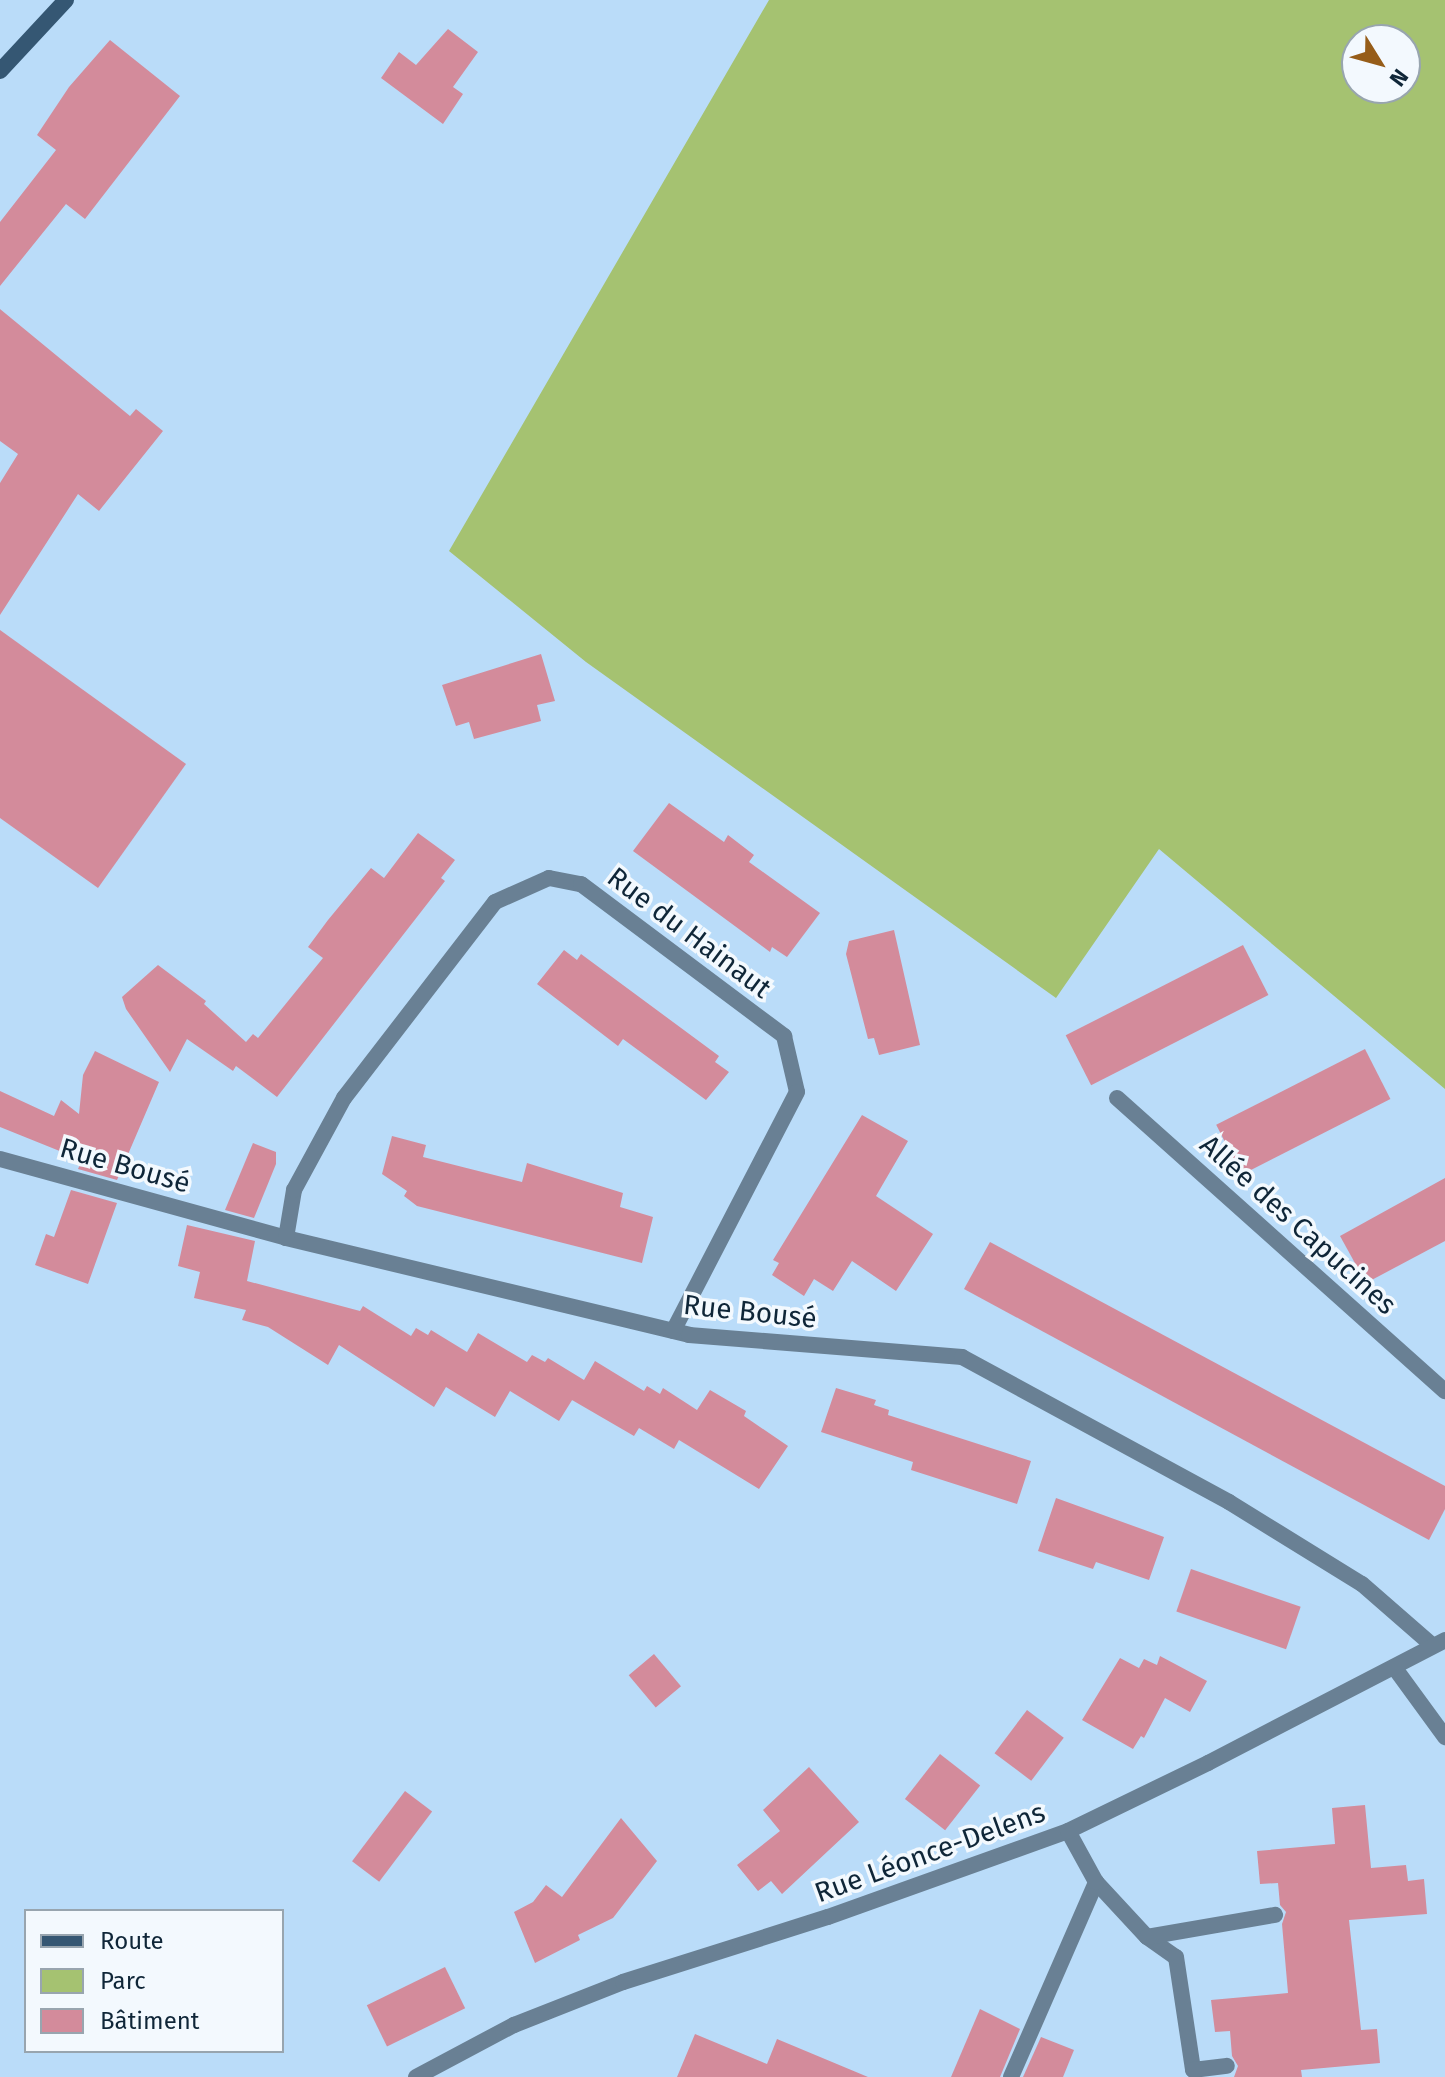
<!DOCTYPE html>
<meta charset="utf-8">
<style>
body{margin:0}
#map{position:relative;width:1445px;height:2077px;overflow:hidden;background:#badcf9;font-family:"Fira Sans",sans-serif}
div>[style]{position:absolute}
.green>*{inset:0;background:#a5c271}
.building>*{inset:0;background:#d38b9b;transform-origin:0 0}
.lane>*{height:16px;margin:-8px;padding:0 8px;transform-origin:8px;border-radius:8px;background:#698094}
.street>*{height:16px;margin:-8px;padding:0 8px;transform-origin:8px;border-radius:8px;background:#698094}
.secondary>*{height:16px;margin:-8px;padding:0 8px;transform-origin:8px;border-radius:8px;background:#355773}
span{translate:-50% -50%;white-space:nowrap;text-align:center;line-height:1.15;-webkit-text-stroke:7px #f3f9fe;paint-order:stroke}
.street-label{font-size:28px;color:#0f2638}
.legend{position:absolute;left:24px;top:1909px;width:260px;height:144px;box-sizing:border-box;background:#f3f9fe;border:2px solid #98a5af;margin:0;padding:10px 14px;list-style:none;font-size:24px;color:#0f2638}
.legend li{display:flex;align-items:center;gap:16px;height:40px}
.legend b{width:40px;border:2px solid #98a5af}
.north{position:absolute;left:1341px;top:24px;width:80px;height:80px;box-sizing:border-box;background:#f3f9fe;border:2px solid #98a5af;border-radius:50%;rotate:127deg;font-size:22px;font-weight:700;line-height:32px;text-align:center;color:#0f2638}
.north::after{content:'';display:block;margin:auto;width:28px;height:36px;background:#965d19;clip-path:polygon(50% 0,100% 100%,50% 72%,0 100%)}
</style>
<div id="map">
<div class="green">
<i style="clip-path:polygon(evenodd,769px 0,1445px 0,1445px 1089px,1159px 849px,1056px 998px,586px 662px,449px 551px,769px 0,1357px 40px,1405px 40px,1405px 88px,1357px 88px,1357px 40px)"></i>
</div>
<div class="building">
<i style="clip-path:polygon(448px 29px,478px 52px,453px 87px,463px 94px,443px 124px,381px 78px,399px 52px,416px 65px)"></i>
<i style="clip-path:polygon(110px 40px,180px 96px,85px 219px,66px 204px,0 286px,0 222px,56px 150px,37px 135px,69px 87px)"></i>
<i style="clip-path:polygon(0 309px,130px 416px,136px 409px,163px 431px,99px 511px,78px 494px,0 615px,0 483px,18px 454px,0 441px)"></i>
<i style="clip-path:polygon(0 630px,186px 764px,98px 888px,0 818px)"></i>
<i style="clip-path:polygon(541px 654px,555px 701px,537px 705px,541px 721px,474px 739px,469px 722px,456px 726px,442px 685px)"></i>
<i style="clip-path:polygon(669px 803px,724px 842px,728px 835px,754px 855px,749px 862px,820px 913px,787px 957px,772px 947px,770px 952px,633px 851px)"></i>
<i style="clip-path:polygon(418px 833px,455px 860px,441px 878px,445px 881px,277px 1097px,236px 1066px,233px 1071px,187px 1039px,170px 1072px,126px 1009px,122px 997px,158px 965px,206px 1001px,204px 1004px,246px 1042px,253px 1034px,258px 1038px,323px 958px,308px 947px,328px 920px,371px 868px,384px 878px)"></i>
<i style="clip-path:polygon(894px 930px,920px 1045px,879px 1055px,874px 1038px,868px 1039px,846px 954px,849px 941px)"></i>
<i style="left:1243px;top:945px;width:56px;height:199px;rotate:63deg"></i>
<i style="clip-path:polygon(564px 950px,577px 960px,581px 954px,719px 1056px,715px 1062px,729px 1072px,706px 1100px,623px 1039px,618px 1046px,537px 984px)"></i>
<i style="left:1365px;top:1049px;width:56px;height:167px;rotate:63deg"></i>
<i style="clip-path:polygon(95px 1051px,159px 1082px,117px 1180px,78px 1169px,82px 1160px,0 1127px,0 1091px,54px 1116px,61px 1100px,79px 1114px,83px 1075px)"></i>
<i style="clip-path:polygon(862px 1115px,908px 1141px,876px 1196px,933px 1234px,896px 1291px,852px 1261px,833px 1291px,814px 1279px,804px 1296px,772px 1275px,779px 1263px,773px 1260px)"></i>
<i style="clip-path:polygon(392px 1136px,426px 1145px,423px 1157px,522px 1182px,527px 1163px,623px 1193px,620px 1207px,653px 1217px,642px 1263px,417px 1206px,404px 1196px,407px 1191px,382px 1174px)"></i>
<i style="clip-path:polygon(253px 1143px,276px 1152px,276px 1164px,254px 1218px,225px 1210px)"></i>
<i style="clip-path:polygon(1445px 1178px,1445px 1241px,1366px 1283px,1340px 1236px)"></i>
<i style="clip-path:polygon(71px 1190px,117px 1203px,88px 1284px,35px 1265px,46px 1234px,54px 1237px)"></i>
<i style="clip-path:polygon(187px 1225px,255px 1241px,247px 1281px,360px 1311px,363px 1306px,411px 1336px,416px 1328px,428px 1335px,431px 1330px,467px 1352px,478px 1333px,527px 1362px,532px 1355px,545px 1362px,548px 1358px,584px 1380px,595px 1361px,644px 1391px,647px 1386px,660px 1394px,663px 1388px,697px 1410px,710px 1390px,746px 1411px,744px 1416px,788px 1446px,759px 1489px,679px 1440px,674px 1449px,639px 1428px,634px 1436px,572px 1400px,574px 1397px,559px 1421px,510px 1391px,495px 1417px,446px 1387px,434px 1407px,339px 1345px,328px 1365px,268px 1327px,242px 1320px,246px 1310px,194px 1298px,200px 1272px,178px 1266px)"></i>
<i style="clip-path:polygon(990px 1242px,1445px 1486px,1445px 1509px,1429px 1540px,964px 1289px)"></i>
<i style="clip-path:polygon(836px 1388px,876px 1400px,874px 1405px,889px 1410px,888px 1415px,1031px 1461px,1017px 1504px,911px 1470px,913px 1462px,821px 1432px)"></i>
<i style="clip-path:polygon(1056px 1498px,1164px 1537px,1149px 1580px,1096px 1562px,1093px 1569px,1038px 1551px)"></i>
<i style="left:1191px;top:1569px;width:116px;height:45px;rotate:19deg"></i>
<i style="left:654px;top:1654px;width:42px;height:33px;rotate:50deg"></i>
<i style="clip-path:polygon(1160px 1656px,1207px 1681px,1190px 1712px,1165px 1698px,1144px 1738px,1141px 1736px,1133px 1749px,1082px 1720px,1120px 1658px,1139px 1668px,1144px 1659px,1157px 1665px)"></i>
<i style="left:1027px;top:1710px;width:46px;height:54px;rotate:37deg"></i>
<i style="left:940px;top:1754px;width:51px;height:57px;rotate:38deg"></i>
<i style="clip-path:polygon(809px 1767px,859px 1822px,782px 1894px,771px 1881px,758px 1891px,737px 1865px,780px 1831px,763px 1810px)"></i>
<i style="left:405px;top:1791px;width:34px;height:88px;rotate:37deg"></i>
<i style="clip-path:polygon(1365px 1805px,1371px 1868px,1406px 1865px,1408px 1881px,1424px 1879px,1427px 1914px,1349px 1920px,1361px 2030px,1377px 2029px,1380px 2063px,1301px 2070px,1302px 2077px,1234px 2077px,1238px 2066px,1232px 2056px,1230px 2031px,1215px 2032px,1211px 2000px,1288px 1993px,1282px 1924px,1286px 1912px,1280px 1905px,1278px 1883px,1260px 1884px,1257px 1851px,1335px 1844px,1332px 1808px)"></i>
<i style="clip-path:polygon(621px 1818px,657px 1861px,613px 1918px,578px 1935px,580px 1940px,535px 1963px,514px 1912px,533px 1902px,546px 1885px,562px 1897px)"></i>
<i style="left:445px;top:1967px;width:46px;height:87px;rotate:64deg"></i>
<i style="clip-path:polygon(980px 2009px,1020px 2029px,1000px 2077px,951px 2077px)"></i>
<i style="clip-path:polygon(695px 2034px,767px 2064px,777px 2039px,868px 2077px,677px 2077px)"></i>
<i style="clip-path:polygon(1041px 2037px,1074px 2050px,1063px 2077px,1023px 2077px)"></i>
</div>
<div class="lane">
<i style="left:1096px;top:1882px;width:75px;rotate:47.2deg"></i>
<i style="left:1147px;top:1937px;width:35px;rotate:35deg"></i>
<i style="left:1176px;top:1957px;width:114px;rotate:81.4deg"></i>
<i style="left:1193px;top:2070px;width:34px;rotate:-7deg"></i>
<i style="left:1147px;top:1937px;width:130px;rotate:-9.8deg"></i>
<i style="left:1011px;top:2077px;width:213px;rotate:-66.4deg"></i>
<i style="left:1096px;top:1882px;width:58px;rotate:-118.8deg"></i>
</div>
<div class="street">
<i style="left:1117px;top:1098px;width:440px;rotate:41.8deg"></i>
<i style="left:0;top:1159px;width:297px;rotate:15.4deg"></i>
<i style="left:286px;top:1238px;width:415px;rotate:13.5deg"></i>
<i style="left:689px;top:1335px;width:274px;rotate:4.6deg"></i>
<i style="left:962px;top:1357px;width:304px;rotate:28.5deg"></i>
<i style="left:1229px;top:1502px;width:156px;rotate:31.7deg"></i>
<i style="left:1362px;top:1584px;width:94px;rotate:41.1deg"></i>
<i style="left:286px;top:1238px;width:49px;rotate:-80.5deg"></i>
<i style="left:294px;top:1190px;width:105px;rotate:-61.5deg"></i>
<i style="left:344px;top:1098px;width:247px;rotate:-52.4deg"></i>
<i style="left:495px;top:902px;width:59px;rotate:-24deg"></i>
<i style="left:549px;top:878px;width:33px;rotate:11deg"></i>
<i style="left:581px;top:884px;width:254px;rotate:36.8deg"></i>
<i style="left:784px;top:1036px;width:57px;rotate:76.9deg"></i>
<i style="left:797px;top:1092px;width:269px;rotate:117.4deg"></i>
<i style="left:1394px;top:1667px;width:87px;rotate:53.9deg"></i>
<i style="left:416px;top:2077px;width:111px;rotate:-28deg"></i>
<i style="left:514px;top:2025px;width:117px;rotate:-21.5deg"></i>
<i style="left:623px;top:1982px;width:215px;rotate:-17.6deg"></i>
<i style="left:828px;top:1917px;width:255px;rotate:-19.7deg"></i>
<i style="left:1068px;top:1831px;width:156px;rotate:-25.9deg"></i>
<i style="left:1208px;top:1763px;width:267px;rotate:-27.4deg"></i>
</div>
<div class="secondary">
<i style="left:0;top:71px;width:97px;rotate:-47.1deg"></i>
</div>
<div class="street-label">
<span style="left:689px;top:933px;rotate:37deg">Rue du Hainaut</span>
<span style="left:125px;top:1166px;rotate:16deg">Rue Bousé</span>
<span style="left:1298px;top:1225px;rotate:42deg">Allée des Capucines</span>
<span style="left:750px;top:1312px;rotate:6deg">Rue Bousé</span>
<span style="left:930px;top:1853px;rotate:-20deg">Rue Léonce-Delens</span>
</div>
<ul class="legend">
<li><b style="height:10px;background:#355773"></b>Route</li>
<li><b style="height:22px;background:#a5c271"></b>Parc</li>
<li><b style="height:22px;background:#d38b9b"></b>Bâtiment</li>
</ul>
<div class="north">N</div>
</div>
